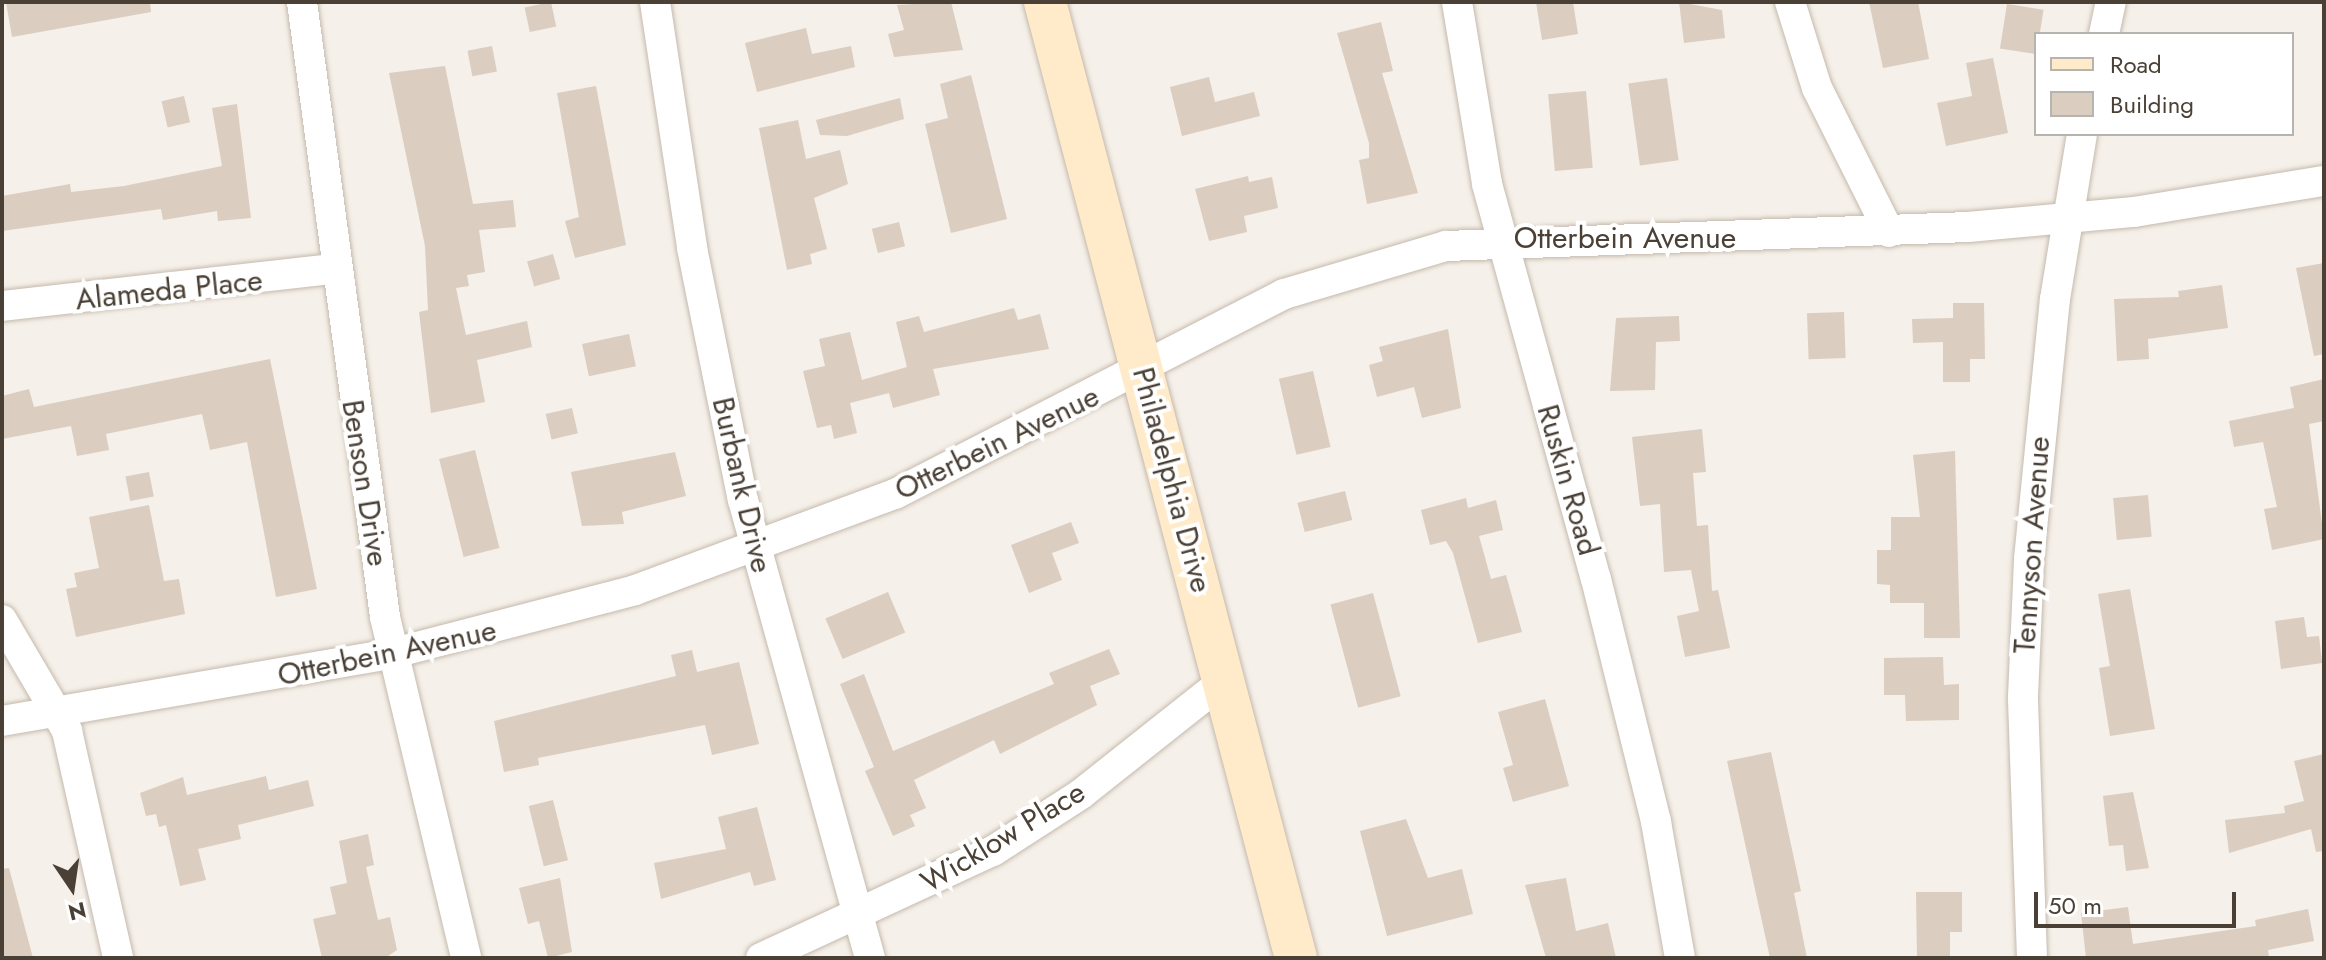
<!DOCTYPE html>
<style>
body{margin:0}
#map{position:relative;width:2326px;height:960px;overflow:hidden;background:#f5f0e9;font-family:Jost,sans-serif}
div>[style]{position:absolute}
.building>*{inset:0;background:#dbcdc0;transform-origin:0 0}
.roads{filter:drop-shadow(0 0 2px #c5b9ad) drop-shadow(0 0 2px #c5b9ad)}
.minor>*{height:30px;margin:-15px;padding:0 15px;transform-origin:15px;border-radius:15px;background:#fff}
.secondary>*{height:42px;margin:-21px;padding:0 21px;transform-origin:21px;border-radius:21px;background:#ffebc9}
span{translate:-50% -50%;white-space:nowrap;text-align:center;line-height:1.15;-webkit-text-stroke:8px #fff;paint-order:stroke}
.street-label{font-size:30px;color:#4a4036}
.frame{position:absolute;inset:0;border:4px solid #4a4036;pointer-events:none}
.legend{position:absolute;left:2034px;top:32px;width:260px;height:104px;box-sizing:border-box;background:#fff;border:2px solid #b7b3af;margin:0;padding:10px 14px;list-style:none;font-size:24px;color:#4a4036}
.legend li{display:flex;align-items:center;gap:16px;height:40px}
.legend b{width:40px;border:2px solid #b7b3af}
.north{position:absolute;left:32px;top:848px;width:80px;height:80px;-webkit-text-stroke:6px #fff;paint-order:stroke;rotate:167deg;font-size:22px;font-weight:700;line-height:32px;text-align:center;color:#4a4036}
.north::after{content:'';display:block;margin:auto;width:28px;height:36px;background:#4a4036;clip-path:polygon(50% 0,100% 100%,50% 72%,0 100%)}
.scale{position:absolute;left:2034px;top:892px;width:202px;height:36px;box-sizing:border-box;border:4px solid #4a4036;border-top:0;padding-left:10px;font-size:24px;line-height:28px;white-space:nowrap;color:#4a4036;-webkit-text-stroke:6px #fff;paint-order:stroke}
</style>
<div id="map">
<div class="building">
<i style="clip-path:polygon(6px 2px,150px 2px,151px 12px,12px 37px)"></i>
<i style="left:551px;top:2px;width:25px;height:27px;rotate:78deg"></i>
<i style="clip-path:polygon(951px 2px,963px 50px,894px 57px,888px 34px,904px 30px,897px 5px)"></i>
<i style="clip-path:polygon(1536px 2px,1573px 2px,1578px 34px,1542px 40px)"></i>
<i style="clip-path:polygon(1679px 2px,1722px 10px,1725px 38px,1684px 43px)"></i>
<i style="clip-path:polygon(1869px 2px,1918px 2px,1929px 59px,1883px 68px)"></i>
<i style="left:2007px;top:4px;width:37px;height:45px;rotate:9deg"></i>
<i style="clip-path:polygon(1381px 22px,1393px 71px,1382px 73px,1418px 193px,1367px 204px,1359px 160px,1369px 158px,1369px 143px,1337px 33px)"></i>
<i style="clip-path:polygon(806px 28px,812px 54px,851px 46px,855px 67px,757px 92px,745px 43px)"></i>
<i style="left:492px;top:46px;width:26px;height:25px;rotate:79deg"></i>
<i style="clip-path:polygon(1993px 58px,2008px 133px,1946px 146px,1937px 103px,1972px 96px,1966px 63px)"></i>
<i style="clip-path:polygon(445px 66px,473px 204px,513px 200px,516px 227px,479px 230px,485px 272px,467px 275px,469px 286px,456px 288px,466px 335px,527px 321px,532px 347px,477px 360px,485px 402px,431px 413px,419px 312px,428px 310px,425px 246px,389px 73px)"></i>
<i style="clip-path:polygon(971px 75px,1007px 219px,951px 233px,925px 124px,948px 118px,940px 84px)"></i>
<i style="clip-path:polygon(1209px 77px,1215px 102px,1254px 92px,1260px 116px,1182px 136px,1170px 87px)"></i>
<i style="left:1667px;top:78px;width:83px;height:39px;rotate:82deg"></i>
<i style="clip-path:polygon(596px 86px,626px 245px,575px 258px,565px 221px,579px 217px,557px 93px)"></i>
<i style="left:1586px;top:91px;width:77px;height:38px;rotate:85deg"></i>
<i style="left:184px;top:96px;width:27px;height:23px;rotate:77deg"></i>
<i style="clip-path:polygon(900px 98px,904px 119px,847px 136px,820px 135px,816px 120px)"></i>
<i style="clip-path:polygon(237px 104px,251px 218px,218px 221px,217px 211px,163px 220px,161px 209px,2px 231px,2px 196px,70px 184px,71px 192px,124px 186px,222px 166px,212px 108px)"></i>
<i style="clip-path:polygon(798px 120px,806px 159px,840px 150px,848px 184px,814px 198px,827px 249px,810px 254px,812px 264px,787px 270px,759px 128px)"></i>
<i style="clip-path:polygon(1248px 176px,1249px 182px,1272px 177px,1278px 208px,1244px 216px,1247px 232px,1209px 241px,1195px 189px)"></i>
<i style="left:899px;top:222px;width:25px;height:28px;rotate:76deg"></i>
<i style="left:553px;top:254px;width:26px;height:27px;rotate:74deg"></i>
<i style="clip-path:polygon(2324px 263px,2324px 354px,2314px 356px,2296px 268px)"></i>
<i style="clip-path:polygon(2222px 285px,2228px 328px,2148px 339px,2149px 359px,2117px 361px,2114px 299px,2179px 297px,2178px 291px)"></i>
<i style="clip-path:polygon(1953px 303px,1984px 303px,1985px 359px,1970px 359px,1970px 382px,1943px 382px,1943px 342px,1913px 343px,1912px 319px,1953px 318px)"></i>
<i style="clip-path:polygon(1014px 308px,1018px 320px,1040px 314px,1049px 349px,933px 369px,940px 395px,893px 408px,889px 393px,850px 403px,857px 433px,834px 439px,831px 425px,817px 428px,803px 371px,825px 366px,819px 339px,850px 332px,862px 380px,907px 367px,896px 322px,919px 316px,924px 332px)"></i>
<i style="left:1844px;top:312px;width:46px;height:37px;rotate:88deg"></i>
<i style="clip-path:polygon(1679px 316px,1680px 341px,1656px 342px,1655px 390px,1610px 391px,1616px 318px)"></i>
<i style="clip-path:polygon(1448px 329px,1461px 408px,1422px 418px,1414px 387px,1377px 397px,1369px 365px,1383px 361px,1379px 347px)"></i>
<i style="left:629px;top:334px;width:33px;height:48px;rotate:78deg"></i>
<i style="clip-path:polygon(270px 359px,317px 589px,276px 597px,247px 442px,210px 450px,202px 414px,106px 434px,109px 450px,77px 456px,71px 426px,2px 439px,2px 396px,29px 389px,34px 407px)"></i>
<i style="left:1313px;top:371px;width:78px;height:35px;rotate:77deg"></i>
<i style="clip-path:polygon(2324px 379px,2324px 421px,2309px 424px,2324px 539px,2272px 550px,2264px 509px,2277px 507px,2263px 442px,2234px 447px,2229px 421px,2294px 408px,2290px 387px)"></i>
<i style="left:572px;top:408px;width:26px;height:27px;rotate:77deg"></i>
<i style="clip-path:polygon(1702px 429px,1706px 472px,1693px 473px,1697px 526px,1708px 525px,1712px 591px,1718px 590px,1730px 648px,1685px 657px,1677px 616px,1699px 611px,1691px 570px,1664px 572px,1660px 504px,1640px 506px,1632px 437px)"></i>
<i style="left:475px;top:450px;width:101px;height:37px;rotate:76deg"></i>
<i style="clip-path:polygon(1955px 451px,1960px 638px,1924px 638px,1924px 603px,1890px 603px,1890px 585px,1877px 584px,1877px 550px,1891px 550px,1891px 517px,1920px 517px,1913px 455px)"></i>
<i style="clip-path:polygon(675px 452px,686px 496px,622px 512px,624px 524px,582px 526px,571px 472px)"></i>
<i style="left:149px;top:472px;width:25px;height:24px;rotate:79deg"></i>
<i style="left:1345px;top:491px;width:30px;height:49px;rotate:76deg"></i>
<i style="left:2148px;top:495px;width:42px;height:35px;rotate:85deg"></i>
<i style="clip-path:polygon(1466px 498px,1468px 508px,1496px 500px,1503px 530px,1479px 536px,1491px 579px,1506px 575px,1522px 632px,1478px 643px,1453px 553px,1446px 541px,1430px 545px,1421px 510px)"></i>
<i style="clip-path:polygon(149px 505px,164px 581px,179px 579px,185px 614px,76px 637px,66px 589px,77px 587px,74px 573px,99px 568px,89px 517px)"></i>
<i style="clip-path:polygon(1071px 522px,1079px 543px,1052px 553px,1062px 580px,1029px 593px,1011px 545px)"></i>
<i style="clip-path:polygon(2130px 589px,2155px 729px,2110px 736px,2099px 668px,2110px 666px,2098px 594px)"></i>
<i style="left:888px;top:592px;width:44px;height:68px;rotate:67deg"></i>
<i style="left:1373px;top:593px;width:107px;height:44px;rotate:75deg"></i>
<i style="clip-path:polygon(2304px 617px,2307px 637px,2319px 636px,2322px 663px,2281px 669px,2275px 621px)"></i>
<i style="clip-path:polygon(1109px 649px,1120px 674px,1090px 686px,1097px 705px,1000px 754px,994px 740px,914px 780px,926px 808px,910px 815px,915px 826px,893px 836px,865px 771px,874px 767px,840px 684px,864px 674px,893px 751px,1054px 684px,1049px 673px)"></i>
<i style="clip-path:polygon(692px 650px,697px 672px,739px 662px,759px 744px,712px 755px,705px 725px,538px 758px,539px 765px,504px 772px,494px 721px,676px 676px,671px 655px)"></i>
<i style="clip-path:polygon(1943px 657px,1944px 685px,1959px 684px,1959px 720px,1906px 721px,1905px 695px,1884px 695px,1884px 658px)"></i>
<i style="clip-path:polygon(1545px 699px,1569px 786px,1513px 802px,1503px 768px,1513px 765px,1498px 712px)"></i>
<i style="clip-path:polygon(1771px 752px,1801px 891px,1794px 893px,1807px 958px,1770px 958px,1727px 761px)"></i>
<i style="clip-path:polygon(2324px 754px,2324px 851px,2316px 852px,2311px 829px,2229px 853px,2225px 820px,2285px 813px,2284px 806px,2304px 801px,2294px 761px)"></i>
<i style="clip-path:polygon(266px 776px,269px 790px,308px 780px,314px 806px,238px 825px,241px 839px,198px 849px,206px 880px,180px 886px,166px 825px,159px 827px,156px 814px,146px 816px,140px 793px,183px 777px,187px 795px)"></i>
<i style="clip-path:polygon(2133px 792px,2149px 868px,2126px 871px,2123px 845px,2109px 846px,2103px 796px)"></i>
<i style="left:553px;top:800px;width:62px;height:25px;rotate:76deg"></i>
<i style="clip-path:polygon(757px 807px,776px 880px,754px 886px,750px 872px,661px 899px,654px 863px,726px 849px,718px 817px)"></i>
<i style="clip-path:polygon(1406px 819px,1428px 878px,1462px 869px,1473px 914px,1387px 936px,1360px 831px)"></i>
<i style="clip-path:polygon(368px 834px,374px 865px,366px 867px,378px 920px,390px 917px,397px 950px,385px 958px,322px 958px,313px 919px,336px 914px,330px 887px,347px 883px,339px 841px)"></i>
<i style="clip-path:polygon(9px 868px,33px 958px,2px 958px,2px 869px)"></i>
<i style="clip-path:polygon(560px 878px,572px 952px,548px 958px,539px 921px,528px 924px,519px 888px)"></i>
<i style="clip-path:polygon(1566px 878px,1576px 931px,1608px 923px,1616px 958px,1546px 958px,1525px 885px)"></i>
<i style="clip-path:polygon(1916px 892px,1962px 892px,1962px 932px,1950px 932px,1950px 958px,1917px 958px)"></i>
<i style="clip-path:polygon(2128px 907px,2133px 944px,2256px 926px,2255px 920px,2308px 909px,2314px 941px,2268px 950px,2269px 958px,2086px 958px,2081px 913px)"></i>
</div>
<div class="roads">
<div class="minor">
<i style="left:302px;top:2px;width:621px;rotate:82.31deg"></i>
<i style="left:385px;top:617px;width:350px;rotate:76.6deg"></i>
<i style="left:655px;top:2px;width:249px;rotate:81.4deg"></i>
<i style="left:692px;top:248px;width:257px;rotate:78.6deg"></i>
<i style="left:743px;top:500px;width:475px;rotate:74.5deg"></i>
<i style="left:1457px;top:2px;width:184px;rotate:80.6deg"></i>
<i style="left:1487px;top:184px;width:410px;rotate:74.6deg"></i>
<i style="left:1596px;top:579px;width:250px;rotate:76.1deg"></i>
<i style="left:1656px;top:822px;width:138px;rotate:80deg"></i>
<i style="left:1790px;top:2px;width:90px;rotate:72.6deg"></i>
<i style="left:1817px;top:88px;width:161px;rotate:63.4deg"></i>
<i style="left:2104px;top:34px;width:33px;rotate:-78deg"></i>
<i style="left:2px;top:306px;width:334px;rotate:-6.4deg"></i>
<i style="left:2px;top:620px;width:129px;rotate:59.6deg"></i>
<i style="left:67px;top:731px;width:233px;rotate:77.3deg"></i>
<i style="left:2px;top:721px;width:398px;rotate:-9.8deg"></i>
<i style="left:394px;top:653px;width:249px;rotate:-14.6deg"></i>
<i style="left:635px;top:590px;width:277px;rotate:-20.3deg"></i>
<i style="left:895px;top:494px;width:437px;rotate:-27.2deg"></i>
<i style="left:1284px;top:294px;width:169px;rotate:-16.5deg"></i>
<i style="left:1446px;top:246px;width:522px;rotate:-2.08deg"></i>
<i style="left:1968px;top:227px;width:167px;rotate:-5.2deg"></i>
<i style="left:2134px;top:212px;width:193px;rotate:-9.3deg"></i>
<i style="left:761px;top:958px;width:255px;rotate:-24.8deg"></i>
<i style="left:993px;top:851px;width:105px;rotate:-32.9deg"></i>
<i style="left:1081px;top:794px;width:184px;rotate:-38.4deg"></i>
<i style="left:2032px;top:958px;width:261px;rotate:-92deg"></i>
<i style="left:2023px;top:697px;width:138px;rotate:-87.5deg"></i>
<i style="left:2029px;top:559px;width:261px;rotate:-84.3deg"></i>
<i style="left:2055px;top:299px;width:167px;rotate:-80.7deg"></i>
</div>
<div class="secondary">
<i style="left:1045px;top:2px;width:988px;rotate:75.29deg"></i>
</div>
</div>
<div class="street-label">
<span style="left:1625px;top:238px">Otterbein Avenue</span>
<span style="left:169px;top:290px;rotate:-6deg">Alameda Place</span>
<span style="left:997px;top:443px;rotate:-26deg">Otterbein Avenue</span>
<span style="left:1172px;top:480px;rotate:75deg">Philadelphia Drive</span>
<span style="left:1568px;top:480px;rotate:74deg">Ruskin Road</span>
<span style="left:365px;top:483px;rotate:81deg">Benson Drive</span>
<span style="left:742px;top:485px;rotate:77deg">Burbank Drive</span>
<span style="left:2032px;top:545px;rotate:-86deg">Tennyson Avenue</span>
<span style="left:387px;top:653px;rotate:-12deg">Otterbein Avenue</span>
<span style="left:1003px;top:837px;rotate:-31deg">Wicklow Place</span>
</div>
<div class="frame"></div>
<ul class="legend">
<li><b style="height:10px;background:#ffebc9"></b>Road</li>
<li><b style="height:22px;background:#dbcdc0"></b>Building</li>
</ul>
<div class="north">N</div>
<div class="scale">50 m</div>
</div>
